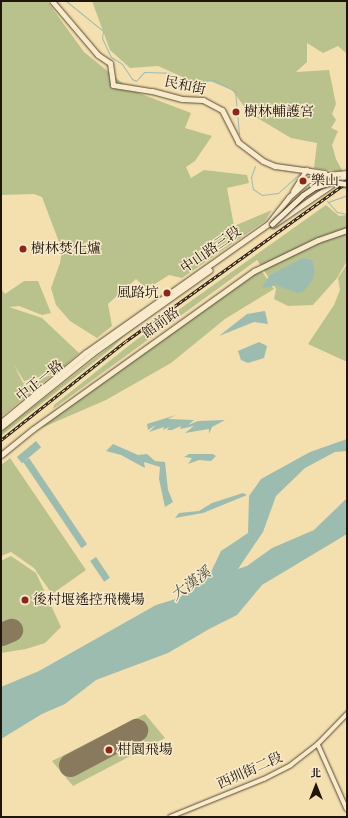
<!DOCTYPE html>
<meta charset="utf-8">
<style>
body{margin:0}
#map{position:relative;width:348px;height:818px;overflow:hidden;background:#f4dfaf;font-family:"IM FELL Double Pica","Noto Serif TC",serif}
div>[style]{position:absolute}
.green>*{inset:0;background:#b9c28d}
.water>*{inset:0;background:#9cbcb0;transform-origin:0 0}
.stream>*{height:1px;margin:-0.5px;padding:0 0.5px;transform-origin:0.5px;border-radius:0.5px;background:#9cbcb0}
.runway>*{height:23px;margin:-11.5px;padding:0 11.5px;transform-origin:11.5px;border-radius:11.5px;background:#8a7a5d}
.roads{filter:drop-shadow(0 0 1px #554834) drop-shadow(0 0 1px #554834)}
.street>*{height:3.5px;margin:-1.75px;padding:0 1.75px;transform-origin:1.75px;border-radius:1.75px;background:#f8eacb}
.secondary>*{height:5px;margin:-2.5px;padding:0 2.5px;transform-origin:2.5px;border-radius:2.5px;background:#f8eacb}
.rail>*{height:2.5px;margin-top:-1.25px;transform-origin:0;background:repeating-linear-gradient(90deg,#f8eacb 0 3px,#20150b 0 6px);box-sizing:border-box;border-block:1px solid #20150b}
.bridges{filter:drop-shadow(0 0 1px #20150b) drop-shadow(0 0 1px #20150b)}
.secondary-bridge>*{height:5px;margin:-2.5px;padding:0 2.5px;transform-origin:2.5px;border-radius:2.5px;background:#f8eacb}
.dots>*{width:11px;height:11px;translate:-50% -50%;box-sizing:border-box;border:2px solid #f8eacb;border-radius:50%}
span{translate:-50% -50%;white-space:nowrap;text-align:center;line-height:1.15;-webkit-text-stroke:3px #f8eacb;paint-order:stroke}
.street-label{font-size:14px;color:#20150b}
.poi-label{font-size:14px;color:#20150b}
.left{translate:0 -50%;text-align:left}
.right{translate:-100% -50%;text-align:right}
.water-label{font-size:15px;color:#4b4f45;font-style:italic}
.frame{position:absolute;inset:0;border:2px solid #20150b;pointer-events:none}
.north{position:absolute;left:296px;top:766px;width:40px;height:40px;-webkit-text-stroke:3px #f8eacb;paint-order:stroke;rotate:0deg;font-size:11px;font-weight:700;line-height:16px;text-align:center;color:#20150b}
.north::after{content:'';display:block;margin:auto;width:14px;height:18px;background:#20150b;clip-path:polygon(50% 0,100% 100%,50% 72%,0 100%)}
</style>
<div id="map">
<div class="green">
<i style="clip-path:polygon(1px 1px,47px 1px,84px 52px,131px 90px,191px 113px,185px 128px,212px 136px,195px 161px,186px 167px,191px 178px,204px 170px,247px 175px,249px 183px,227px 188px,234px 226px,272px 210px,265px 221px,182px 278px,169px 275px,147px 289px,136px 279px,108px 304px,112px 326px,97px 338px,70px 321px,56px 305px,51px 288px,60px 263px,62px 250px,42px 197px,34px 194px,1px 195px)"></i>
<i style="clip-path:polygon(92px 1px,347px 1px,347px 54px,338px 46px,323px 53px,307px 43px,307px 62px,296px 72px,329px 70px,336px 104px,332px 114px,336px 120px,331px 128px,338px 131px,332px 145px,336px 159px,343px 172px,314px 168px,317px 143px,291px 138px,249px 113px,232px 90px,210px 81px,198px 84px,158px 66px,130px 68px,110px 50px)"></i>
<i style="clip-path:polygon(326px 205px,339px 216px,347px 215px,347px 261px,337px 278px,313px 305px,288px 306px,274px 299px,276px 289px,257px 260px,53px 409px,54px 405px,136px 340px)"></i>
<i style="clip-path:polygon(347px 264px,347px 361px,345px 361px,308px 344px,334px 305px,340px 290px,338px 278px)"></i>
<i style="clip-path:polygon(261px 270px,274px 289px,225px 319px,171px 363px,106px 400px,39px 429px)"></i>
<i style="clip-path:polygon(24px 281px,38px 281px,51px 313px,42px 315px,19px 306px,9px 307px,42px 318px,79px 353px,56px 373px,24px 381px,14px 365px,23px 383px,52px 375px,1px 417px,1px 289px,5px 294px)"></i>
<i style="clip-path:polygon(126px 334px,112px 348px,1px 436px,1px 432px)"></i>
<i style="clip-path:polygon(10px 458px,86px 570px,52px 594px,34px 568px,11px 552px,1px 556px,1px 465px)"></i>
<i style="clip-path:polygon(11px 556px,36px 573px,61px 627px,45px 643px,26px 649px,1px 653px,1px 561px)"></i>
<i style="clip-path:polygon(145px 714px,165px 738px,73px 786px,52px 761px)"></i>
</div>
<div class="water">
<i style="clip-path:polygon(303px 258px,312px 260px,315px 271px,312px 281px,303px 292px,297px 293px,276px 285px,266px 288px,262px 287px,270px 275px)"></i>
<i style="clip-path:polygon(265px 311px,268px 324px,254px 322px,219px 336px,247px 314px)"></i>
<i style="clip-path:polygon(259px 342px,267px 346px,264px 358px,248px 363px,241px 360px,238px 351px)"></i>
<i style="clip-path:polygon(176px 415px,168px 419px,194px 420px,188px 425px,198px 421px,225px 420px,212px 427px,209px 434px,209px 429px,185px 433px,194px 426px,180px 429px,181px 426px,172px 430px,167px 430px,169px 427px,163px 430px,164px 427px,149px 432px,156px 425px,148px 430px,147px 424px)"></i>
<i style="clip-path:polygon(347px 439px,347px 451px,335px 452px,305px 468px,276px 496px,263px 532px,238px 569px,247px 566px,272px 548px,314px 530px,347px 498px,347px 534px,262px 585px,237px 615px,211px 628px,168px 653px,96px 680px,65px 704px,42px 714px,1px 739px,1px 687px,39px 671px,156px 605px,179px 598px,210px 574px,221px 551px,248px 533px,249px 496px,261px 479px,310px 452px)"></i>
<i style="left:36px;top:441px;width:8px;height:25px;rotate:50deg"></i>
<i style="clip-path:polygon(113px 444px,138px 455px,147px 454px,155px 461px,165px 462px,168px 490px,173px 502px,165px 507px,159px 479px,160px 467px,144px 462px,145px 468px,121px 455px,106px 451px)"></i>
<i style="clip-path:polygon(189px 454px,213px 454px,216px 456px,211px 461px,199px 460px,188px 464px,192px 458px,184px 457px)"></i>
<i style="left:29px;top:458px;width:104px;height:7px;rotate:56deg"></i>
<i style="clip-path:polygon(243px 493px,247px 495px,203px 513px,175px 518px,179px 513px,199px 511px,212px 503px)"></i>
<i style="left:96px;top:557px;width:25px;height:7px;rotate:56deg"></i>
</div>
<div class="stream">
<i style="left:66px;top:1px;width:48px;rotate:39deg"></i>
<i style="left:103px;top:31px;width:7px;rotate:98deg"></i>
<i style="left:102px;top:38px;width:21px;rotate:65deg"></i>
<i style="left:111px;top:57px;width:13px;rotate:32deg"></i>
<i style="left:122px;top:64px;width:18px;rotate:56deg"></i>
<i style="left:132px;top:79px;width:4px;rotate:27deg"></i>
<i style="left:136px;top:81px;width:12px;rotate:-48deg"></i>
<i style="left:144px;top:72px;width:24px;rotate:2deg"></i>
<i style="left:168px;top:73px;width:21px;rotate:25deg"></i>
<i style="left:187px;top:82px;width:27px;rotate:-4deg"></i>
<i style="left:214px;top:80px;width:24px;rotate:28deg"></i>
<i style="left:235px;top:91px;width:43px;rotate:84.7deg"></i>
<i style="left:255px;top:166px;width:12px;rotate:110deg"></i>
<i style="left:251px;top:177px;width:12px;rotate:81deg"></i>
<i style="left:253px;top:189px;width:11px;rotate:34deg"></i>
<i style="left:262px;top:195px;width:16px;rotate:-7deg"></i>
<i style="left:278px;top:193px;width:28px;rotate:-42deg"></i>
<i style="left:327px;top:201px;width:15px;rotate:48deg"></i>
<i style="left:337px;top:212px;width:10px;rotate:11deg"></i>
<i style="left:328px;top:202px;width:20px;rotate:-20deg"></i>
</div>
<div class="runway">
<i style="left:1px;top:634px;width:11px;rotate:-22deg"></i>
<i style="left:70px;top:765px;width:75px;rotate:-27.9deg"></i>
</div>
<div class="roads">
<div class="street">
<i style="left:293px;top:192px;width:26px;rotate:-58deg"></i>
<i style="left:318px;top:744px;width:71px;rotate:66deg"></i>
<i style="left:170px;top:817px;width:101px;rotate:-22deg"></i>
<i style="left:264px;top:779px;width:30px;rotate:-27deg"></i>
<i style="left:291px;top:765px;width:34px;rotate:-38deg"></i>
<i style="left:318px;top:744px;width:42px;rotate:-46deg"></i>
</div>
<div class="secondary">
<i style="left:52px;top:1px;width:71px;rotate:49.6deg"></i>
<i style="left:98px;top:55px;width:14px;rotate:34deg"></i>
<i style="left:110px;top:63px;width:22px;rotate:82deg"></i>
<i style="left:113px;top:85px;width:39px;rotate:9deg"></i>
<i style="left:152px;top:91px;width:31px;rotate:15deg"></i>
<i style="left:182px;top:99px;width:21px;rotate:3deg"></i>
<i style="left:203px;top:100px;width:21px;rotate:28deg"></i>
<i style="left:222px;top:110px;width:36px;rotate:63deg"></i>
<i style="left:238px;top:142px;width:31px;rotate:37deg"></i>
<i style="left:263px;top:161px;width:13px;rotate:23deg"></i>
<i style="left:275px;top:166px;width:50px;rotate:8deg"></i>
<i style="left:273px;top:225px;width:88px;rotate:-34.4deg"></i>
<i style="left:1px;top:422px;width:109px;rotate:-39.4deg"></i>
<i style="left:85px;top:353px;width:224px;rotate:-35.2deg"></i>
<i style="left:268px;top:224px;width:34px;rotate:-52deg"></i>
<i style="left:289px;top:197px;width:24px;rotate:-42deg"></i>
<i style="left:307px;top:181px;width:11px;rotate:-27deg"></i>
<i style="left:317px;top:176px;width:30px;rotate:-6deg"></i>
<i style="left:1px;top:427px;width:118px;rotate:-38.8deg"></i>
<i style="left:93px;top:353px;width:143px;rotate:-35.4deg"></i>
<i style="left:1px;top:455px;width:41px;rotate:-39.1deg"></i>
<i style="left:33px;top:429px;width:272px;rotate:-35.6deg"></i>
<i style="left:254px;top:271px;width:71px;rotate:-25.8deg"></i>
<i style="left:318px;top:240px;width:31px;rotate:-19deg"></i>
</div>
</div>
<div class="rail">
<i style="left:1px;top:440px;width:159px;rotate:-38.4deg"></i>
<i style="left:126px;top:341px;width:272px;rotate:-35.7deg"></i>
</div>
<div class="bridges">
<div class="secondary-bridge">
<i style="left:272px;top:224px;width:42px;rotate:-43.1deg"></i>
<i style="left:303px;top:195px;width:14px;rotate:-34deg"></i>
<i style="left:315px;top:187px;width:17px;rotate:-17deg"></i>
<i style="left:331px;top:182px;width:16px;rotate:7deg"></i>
</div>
</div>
<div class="dots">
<i style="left:236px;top:112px;background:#8f2418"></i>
<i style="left:303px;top:181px;background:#8f2418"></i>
<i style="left:23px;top:249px;background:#8f2418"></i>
<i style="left:167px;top:293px;background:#8f2418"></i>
<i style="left:25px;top:600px;background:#8f2418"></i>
<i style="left:109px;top:750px;background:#8f2418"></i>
</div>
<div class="street-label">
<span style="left:185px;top:86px;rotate:12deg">民和街</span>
<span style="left:211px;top:250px;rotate:-35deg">中山路三段</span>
<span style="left:161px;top:323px;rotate:-36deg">館前路</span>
<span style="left:40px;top:381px;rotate:-39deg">中正一路</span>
<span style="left:250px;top:771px;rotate:-24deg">西圳街二段</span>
</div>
<div class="poi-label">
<span class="left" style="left:244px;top:112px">樹林輔護宮</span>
<span class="left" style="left:311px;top:181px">樂山</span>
<span class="left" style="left:31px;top:249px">樹林焚化爐</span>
<span class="right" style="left:159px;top:293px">風路坑</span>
<span class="left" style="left:33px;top:600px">後村堰遙控飛機場</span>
<span class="left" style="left:117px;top:750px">柑園飛場</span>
</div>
<div class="water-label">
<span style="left:191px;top:584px;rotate:-36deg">大漢溪</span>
</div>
<div class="frame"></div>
<div class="north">北</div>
</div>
